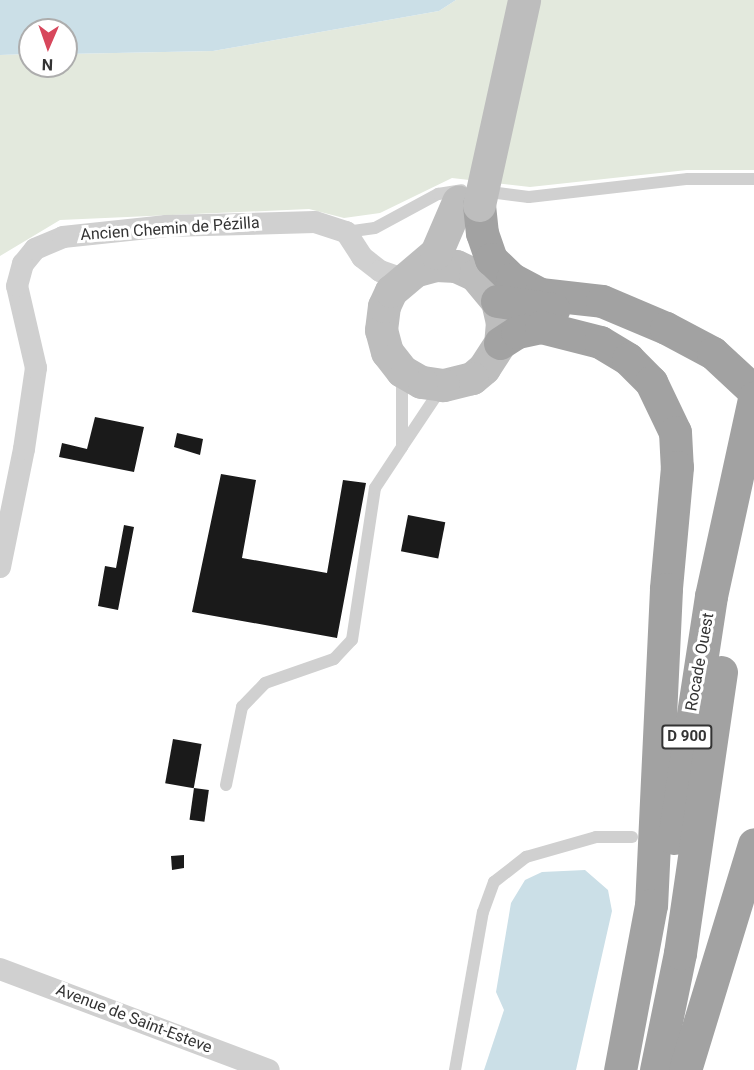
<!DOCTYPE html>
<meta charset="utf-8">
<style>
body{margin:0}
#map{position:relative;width:754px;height:1070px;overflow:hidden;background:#fff;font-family:Roboto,sans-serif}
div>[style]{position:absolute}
.green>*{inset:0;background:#e3e9dd}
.water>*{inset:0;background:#cbdfe7}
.building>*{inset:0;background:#1a1a1a;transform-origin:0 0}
.service>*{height:12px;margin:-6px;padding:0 6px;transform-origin:6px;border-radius:6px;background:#d0d0d0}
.minor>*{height:22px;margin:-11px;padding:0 11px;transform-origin:11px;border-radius:11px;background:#d0d0d0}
.secondary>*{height:33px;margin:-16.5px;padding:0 16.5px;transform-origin:16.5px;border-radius:16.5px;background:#bdbdbd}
.trunk>*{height:33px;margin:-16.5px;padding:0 16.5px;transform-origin:16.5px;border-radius:16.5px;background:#a2a2a2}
.secondary-bridge>*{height:33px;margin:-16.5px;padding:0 16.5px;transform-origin:16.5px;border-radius:16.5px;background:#bdbdbd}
span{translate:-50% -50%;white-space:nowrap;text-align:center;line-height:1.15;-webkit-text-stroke:6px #fff;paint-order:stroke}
.shield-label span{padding:2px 4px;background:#fff;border:2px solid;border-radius:4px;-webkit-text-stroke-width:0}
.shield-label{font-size:15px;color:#333;font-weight:700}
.street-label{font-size:16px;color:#333}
.north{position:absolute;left:18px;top:18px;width:60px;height:60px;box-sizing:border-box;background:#fff;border:2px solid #adadad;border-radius:50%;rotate:182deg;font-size:16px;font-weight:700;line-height:24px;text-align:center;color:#333}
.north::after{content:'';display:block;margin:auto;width:21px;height:27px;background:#d7475c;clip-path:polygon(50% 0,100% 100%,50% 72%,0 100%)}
</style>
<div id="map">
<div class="green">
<i style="clip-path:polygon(456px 0,754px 0,754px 170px,687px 170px,530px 187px,452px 178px,380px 213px,344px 218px,309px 209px,60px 220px,0 256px,0 55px,30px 54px,30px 66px,66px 66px,66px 54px,213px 51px,439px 11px)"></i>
</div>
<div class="water">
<i style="clip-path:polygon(0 0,456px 0,439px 11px,213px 51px,66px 54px,66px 30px,30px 30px,30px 54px,0 55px)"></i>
<i style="clip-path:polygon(585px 870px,608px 890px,612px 911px,576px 1070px,484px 1070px,504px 1010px,496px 992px,511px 903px,525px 880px,542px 872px)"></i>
</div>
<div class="building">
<i style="clip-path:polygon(95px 417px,144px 427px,134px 472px,59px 457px,62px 443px,87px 449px)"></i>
<i style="clip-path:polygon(177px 433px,203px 439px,200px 455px,174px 447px)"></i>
<i style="clip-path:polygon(221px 474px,256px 480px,242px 558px,327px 573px,343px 480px,366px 483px,337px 638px,192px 612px)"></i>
<i style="left:408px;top:515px;width:38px;height:37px;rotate:11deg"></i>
<i style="clip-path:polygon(124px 525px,134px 527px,118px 610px,98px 606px,105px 566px,116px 568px)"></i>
<i style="left:173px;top:739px;width:29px;height:45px;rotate:10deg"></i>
<i style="left:194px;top:788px;width:15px;height:32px;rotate:8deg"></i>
<i style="clip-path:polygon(184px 855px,184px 868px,172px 870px,171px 856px)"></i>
</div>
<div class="service">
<i style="left:482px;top:191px;width:47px;rotate:7.3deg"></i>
<i style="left:529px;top:197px;width:160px;rotate:-6.5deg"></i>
<i style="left:688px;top:179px;width:66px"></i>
<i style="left:346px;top:232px;width:29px;rotate:-8deg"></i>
<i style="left:375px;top:228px;width:72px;rotate:-28.4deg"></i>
<i style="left:438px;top:194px;width:24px;rotate:-9deg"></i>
<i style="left:402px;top:375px;width:72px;rotate:90deg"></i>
<i style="left:402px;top:447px;width:72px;rotate:-56.3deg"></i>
<i style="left:226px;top:785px;width:80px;rotate:-78.4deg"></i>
<i style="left:242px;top:707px;width:33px;rotate:-46deg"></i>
<i style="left:265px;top:683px;width:73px;rotate:-19.2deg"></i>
<i style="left:334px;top:659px;width:26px;rotate:-47deg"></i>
<i style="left:352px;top:640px;width:154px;rotate:-81.4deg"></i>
<i style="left:375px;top:488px;width:49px;rotate:-56.6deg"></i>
<i style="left:455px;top:1070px;width:160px;rotate:-80deg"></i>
<i style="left:483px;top:912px;width:32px;rotate:-70deg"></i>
<i style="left:494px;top:882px;width:41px;rotate:-38deg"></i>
<i style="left:526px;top:857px;width:73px;rotate:-15.9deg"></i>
<i style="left:596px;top:837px;width:36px"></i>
</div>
<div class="minor">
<i style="left:0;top:567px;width:120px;rotate:-78.5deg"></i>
<i style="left:24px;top:449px;width:82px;rotate:-81.6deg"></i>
<i style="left:36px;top:368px;width:84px;rotate:-103deg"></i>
<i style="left:17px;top:286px;width:23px;rotate:-75deg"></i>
<i style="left:23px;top:264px;width:19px;rotate:-51deg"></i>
<i style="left:35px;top:249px;width:30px;rotate:-23deg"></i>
<i style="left:63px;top:237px;width:104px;rotate:-6.1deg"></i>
<i style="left:166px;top:226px;width:149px;rotate:-1.5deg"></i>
<i style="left:315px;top:222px;width:33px;rotate:18deg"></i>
<i style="left:346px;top:232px;width:30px;rotate:57deg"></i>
<i style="left:362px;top:257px;width:23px;rotate:38deg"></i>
<i style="left:380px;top:271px;width:24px;rotate:19deg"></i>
<i style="left:0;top:969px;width:287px;rotate:20.6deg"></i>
</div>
<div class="secondary">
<i style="left:417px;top:270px;width:20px;rotate:-15deg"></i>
<i style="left:436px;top:265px;width:20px;rotate:3deg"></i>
<i style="left:456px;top:266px;width:21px;rotate:25deg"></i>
<i style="left:475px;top:275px;width:34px;rotate:50deg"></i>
<i style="left:497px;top:301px;width:22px;rotate:77deg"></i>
<i style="left:502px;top:322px;width:21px;rotate:95deg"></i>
<i style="left:500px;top:343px;width:30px;rotate:123deg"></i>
<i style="left:484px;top:368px;width:16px;rotate:140deg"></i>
<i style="left:472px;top:378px;width:30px;rotate:166deg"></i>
<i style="left:443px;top:385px;width:22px;rotate:-172deg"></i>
<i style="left:421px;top:382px;width:22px;rotate:-150deg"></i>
<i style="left:402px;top:371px;width:24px;rotate:-128deg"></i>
<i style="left:387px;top:352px;width:23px;rotate:-105deg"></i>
<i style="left:381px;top:330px;width:24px;rotate:-83deg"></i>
<i style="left:384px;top:306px;width:17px;rotate:-65deg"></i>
<i style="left:391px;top:291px;width:59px;rotate:-40.2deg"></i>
<i style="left:436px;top:253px;width:56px;rotate:-66.7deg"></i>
</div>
<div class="trunk">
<i style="left:479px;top:205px;width:28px;rotate:84deg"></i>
<i style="left:482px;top:233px;width:28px;rotate:71deg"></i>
<i style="left:491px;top:259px;width:29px;rotate:44deg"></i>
<i style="left:512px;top:279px;width:32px;rotate:28deg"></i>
<i style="left:540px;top:294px;width:62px;rotate:6.4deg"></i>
<i style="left:602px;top:301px;width:69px;rotate:22.9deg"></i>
<i style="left:666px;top:328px;width:53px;rotate:28deg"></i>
<i style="left:713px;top:353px;width:56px;rotate:42.8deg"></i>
<i style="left:497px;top:301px;width:57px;rotate:8.1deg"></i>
<i style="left:500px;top:343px;width:20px;rotate:-33deg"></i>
<i style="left:517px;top:332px;width:25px;rotate:-12deg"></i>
<i style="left:541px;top:327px;width:61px;rotate:14.3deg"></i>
<i style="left:600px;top:342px;width:33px;rotate:31deg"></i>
<i style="left:628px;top:359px;width:33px;rotate:45deg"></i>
<i style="left:651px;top:382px;width:55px;rotate:64.4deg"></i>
<i style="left:675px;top:432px;width:35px;rotate:87deg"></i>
<i style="left:677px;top:467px;width:122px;rotate:95.2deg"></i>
<i style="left:666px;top:589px;width:316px;rotate:92.7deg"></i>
<i style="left:651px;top:905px;width:168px;rotate:100.6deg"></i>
<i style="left:674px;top:838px;width:245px;rotate:-81.3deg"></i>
<i style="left:711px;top:596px;width:203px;rotate:-77.7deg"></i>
<i style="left:656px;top:1070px;width:119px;rotate:-78.4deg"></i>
<i style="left:680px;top:953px;width:284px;rotate:-81.7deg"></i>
<i style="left:685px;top:1070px;width:236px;rotate:-73deg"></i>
</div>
<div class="secondary-bridge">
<i style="left:479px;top:205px;width:210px;rotate:-77.6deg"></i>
</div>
<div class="shield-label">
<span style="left:687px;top:737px">D 900</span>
</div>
<div class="street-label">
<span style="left:170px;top:229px;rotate:-4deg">Ancien Chemin de Pézilla</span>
<span style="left:700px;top:662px;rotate:-80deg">Rocade Ouest</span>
<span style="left:134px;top:1019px;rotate:21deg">Avenue de Saint-Esteve</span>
</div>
<div class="north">N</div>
</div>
